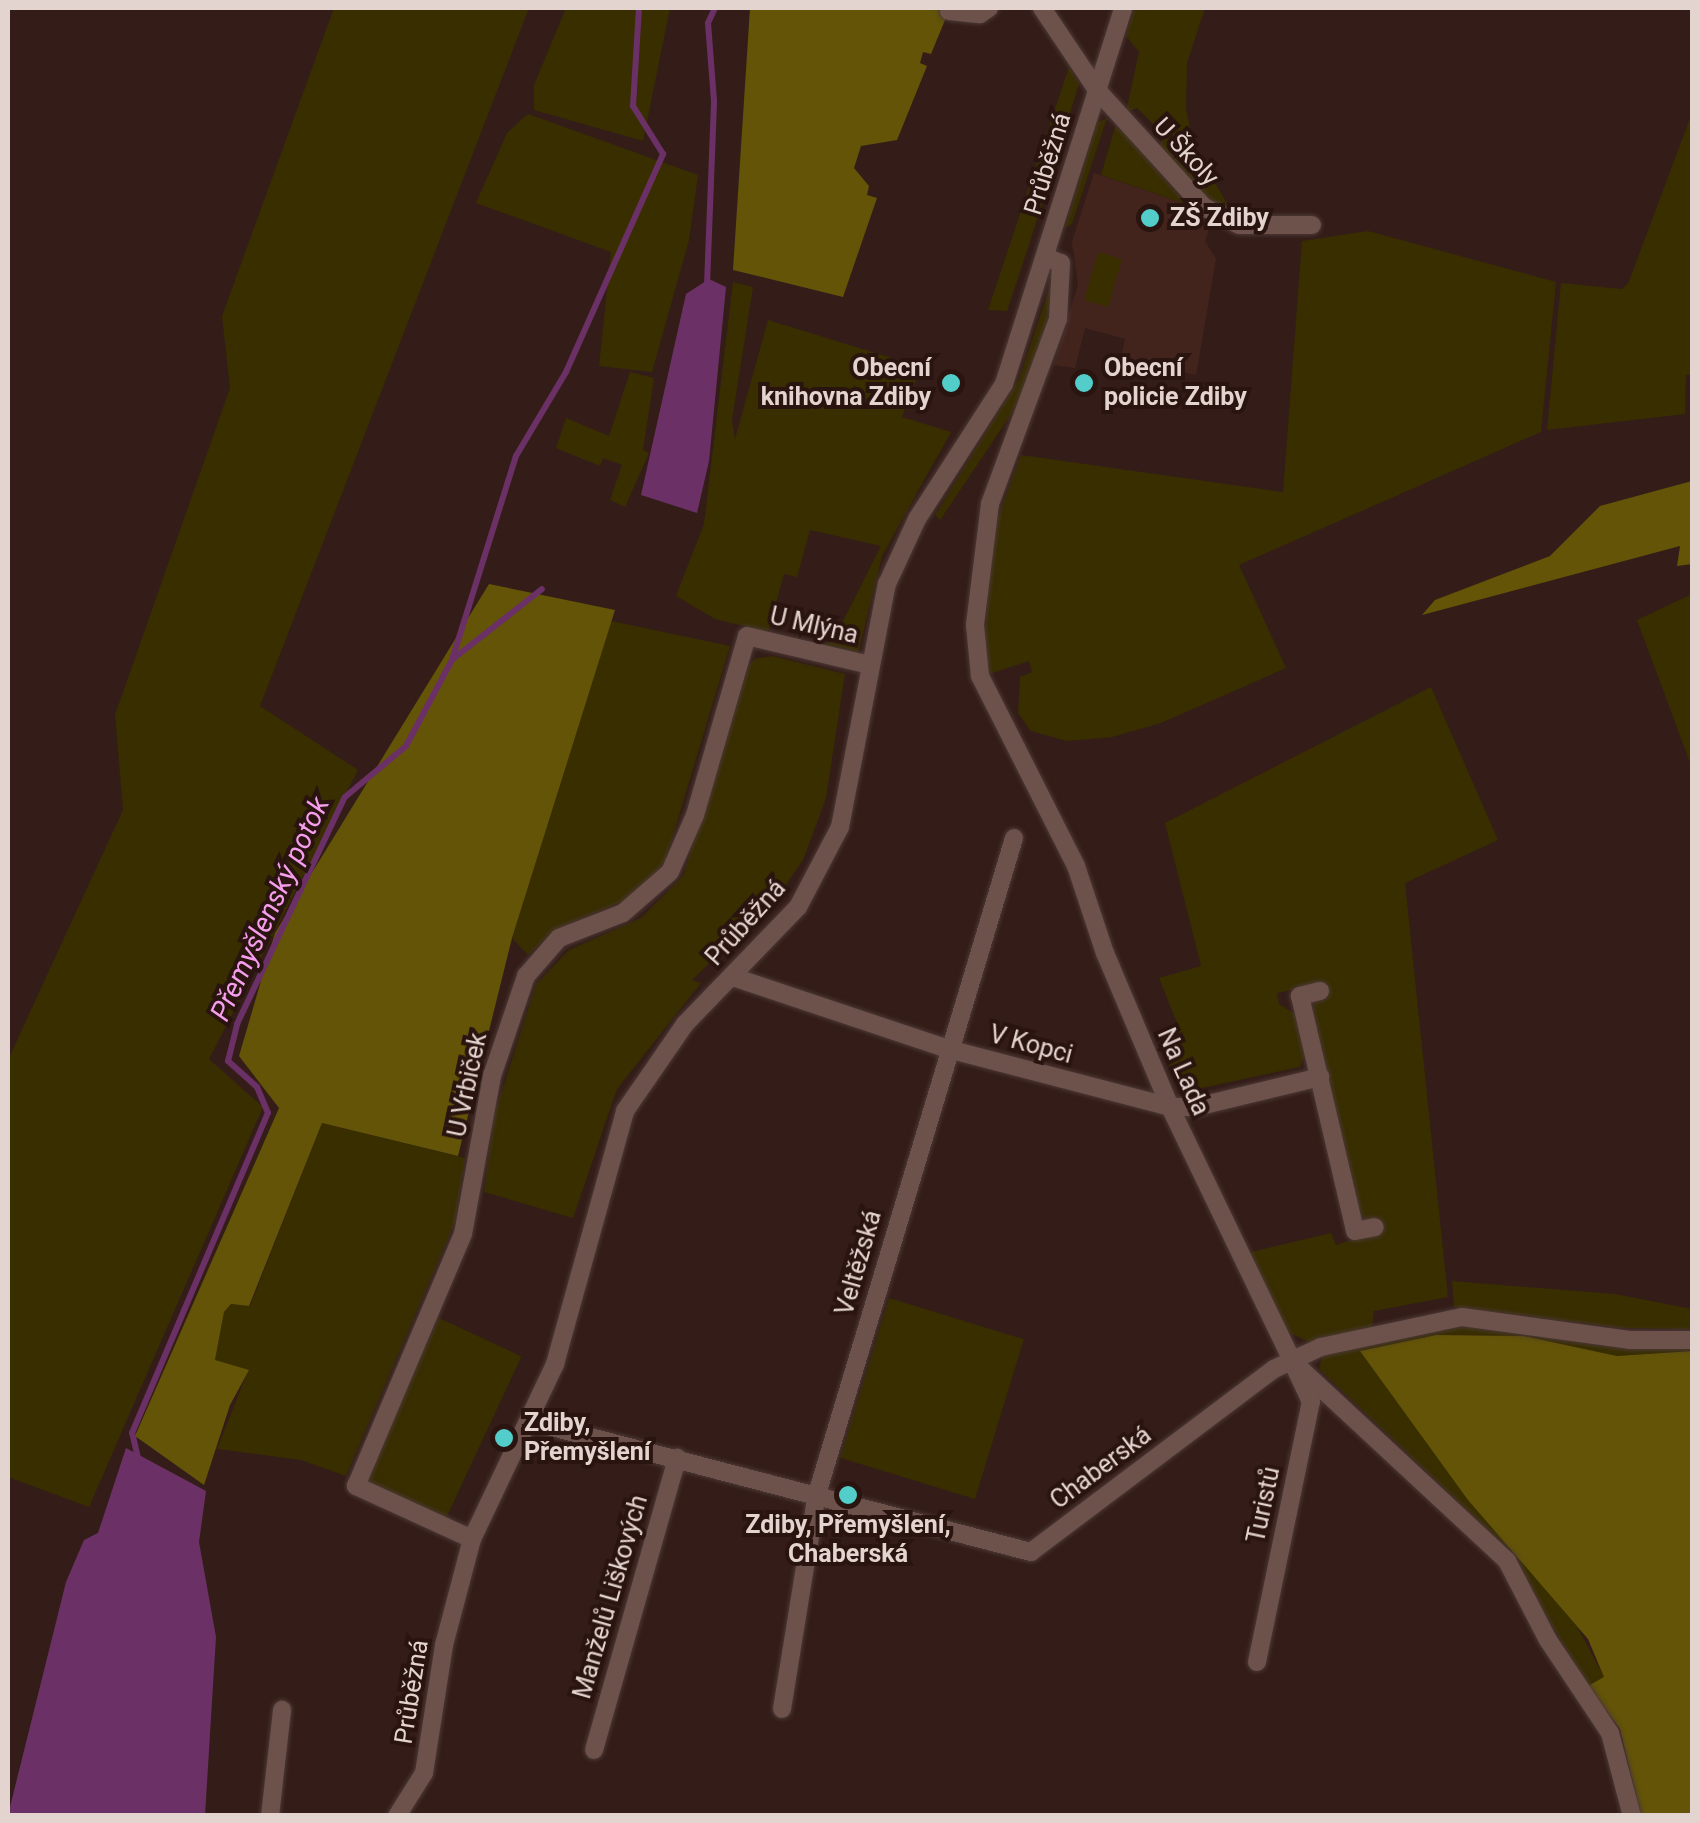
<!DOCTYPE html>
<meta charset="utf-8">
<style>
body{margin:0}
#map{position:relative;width:1700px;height:1823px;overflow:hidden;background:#341d18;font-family:Roboto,sans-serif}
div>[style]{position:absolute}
.built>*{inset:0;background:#42241d}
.green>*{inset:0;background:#382e00;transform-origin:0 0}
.forest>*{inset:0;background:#635408}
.water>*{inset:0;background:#6b3167}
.stream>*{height:6px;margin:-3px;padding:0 3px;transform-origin:3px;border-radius:3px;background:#6b3167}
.roads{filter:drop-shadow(0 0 2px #4b3835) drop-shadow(0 0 2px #4b3835)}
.minor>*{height:18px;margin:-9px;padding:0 9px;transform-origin:9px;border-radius:9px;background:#6d524c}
.dots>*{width:28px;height:28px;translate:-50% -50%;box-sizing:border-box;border:5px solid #2a140f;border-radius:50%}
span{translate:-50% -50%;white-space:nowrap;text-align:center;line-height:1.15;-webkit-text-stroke:8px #2a140f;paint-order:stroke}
.street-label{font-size:25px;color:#e4d4d0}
.poi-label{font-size:25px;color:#e4d4d0;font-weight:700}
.left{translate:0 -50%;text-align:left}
.right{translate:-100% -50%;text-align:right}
.water-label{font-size:28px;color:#f49eec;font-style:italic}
.frame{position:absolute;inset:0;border:10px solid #e4d4d0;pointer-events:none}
</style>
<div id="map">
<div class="built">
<i style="clip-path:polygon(1094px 173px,1186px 204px,1211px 222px,1205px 241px,1216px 259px,1196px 375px,1121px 357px,1125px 339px,1085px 328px,1075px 368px,1054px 365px,1078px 284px,1072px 242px)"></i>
</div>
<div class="green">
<i style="clip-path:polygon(334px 8px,529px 8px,260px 706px,358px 770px,209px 1059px,263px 1107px,89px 1507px,8px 1477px,8px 1060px,123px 810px,115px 715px,230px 388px,222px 316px)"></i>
<i style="clip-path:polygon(566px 8px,670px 8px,643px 141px,534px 110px,534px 85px)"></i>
<i style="clip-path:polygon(1134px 8px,1205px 8px,1187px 63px,1186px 109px,1194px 146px,1234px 216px,1216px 207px,1157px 148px,1165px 136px,1137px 108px,1126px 112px,1139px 52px,1126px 36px)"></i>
<i style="clip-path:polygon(1069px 67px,1079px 84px,1028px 248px,1007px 311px,988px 310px)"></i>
<i style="clip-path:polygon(1692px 113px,1692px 375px,1686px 375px,1685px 414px,1547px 430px,1561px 283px,1621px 289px,1628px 284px)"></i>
<i style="clip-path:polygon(528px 114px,698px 175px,689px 240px,652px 372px,599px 366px,611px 252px,476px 203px,507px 133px)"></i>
<i style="clip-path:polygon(1107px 118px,1072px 224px,1065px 228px,1097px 123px)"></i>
<i style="clip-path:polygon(1116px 124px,1186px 204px,1101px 175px)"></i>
<i style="clip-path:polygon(1368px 231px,1556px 282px,1541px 432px,1239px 565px,1286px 668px,1161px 723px,1112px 737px,1067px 741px,1031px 731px,1018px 713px,1020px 677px,1032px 672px,1029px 661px,989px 674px,985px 641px,991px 536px,1021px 455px,1283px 492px,1302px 241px)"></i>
<i style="left:1098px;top:252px;width:25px;height:50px;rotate:16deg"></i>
<i style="clip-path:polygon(1052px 281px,1046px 327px,1020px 401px,940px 520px,935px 515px,1019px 379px)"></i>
<i style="clip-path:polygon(733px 282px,753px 287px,732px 420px,735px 439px,768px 320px,921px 367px,902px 417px,951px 432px,882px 556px,858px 653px,822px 645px,833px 641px,881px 546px,810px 530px,797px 577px,784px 574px,768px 632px,715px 619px,676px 596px,704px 524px)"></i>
<i style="clip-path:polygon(630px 372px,654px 378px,643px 450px,649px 453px,625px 507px,610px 500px,622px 465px,603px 458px,600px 466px,556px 448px,566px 418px,609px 436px)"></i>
<i style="clip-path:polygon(1692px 594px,1692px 768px,1637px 620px)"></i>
<i style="clip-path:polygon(611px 621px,730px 646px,665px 862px,630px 898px,554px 930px,528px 955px,512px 938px)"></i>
<i style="clip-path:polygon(772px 656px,845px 674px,826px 798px,803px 860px,780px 893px,692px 980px,701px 983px,617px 1089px,573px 1218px,484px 1192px,494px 1116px,536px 984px,569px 950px,641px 918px,683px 876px,748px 668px,754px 659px)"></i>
<i style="clip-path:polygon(1431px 687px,1498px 840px,1405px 883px,1448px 1297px,1374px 1311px,1372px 1328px,1309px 1342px,1284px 1330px,1247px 1253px,1331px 1233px,1336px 1245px,1357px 1238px,1367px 1220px,1358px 1212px,1312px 1011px,1321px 984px,1277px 993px,1279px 1004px,1297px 1015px,1305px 1054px,1300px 1067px,1188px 1091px,1174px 1076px,1159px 1039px,1180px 1030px,1159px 978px,1201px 966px,1165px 823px)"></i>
<i style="clip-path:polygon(322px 1123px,465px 1158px,455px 1222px,346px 1476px,301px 1460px,217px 1449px,248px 1371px,215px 1360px,224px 1312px,231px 1304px,250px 1306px)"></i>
<i style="clip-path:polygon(1452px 1281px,1615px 1294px,1692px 1309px,1692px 1329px,1622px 1328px,1454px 1307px)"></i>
<i style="left:889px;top:1298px;width:141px;height:167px;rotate:17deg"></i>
<i style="left:439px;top:1318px;width:91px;height:180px;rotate:25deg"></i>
<i style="clip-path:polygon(1463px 1324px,1692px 1345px,1692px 1351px,1617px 1356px,1524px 1336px,1436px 1335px,1361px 1351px,1576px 1625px,1605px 1678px,1588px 1686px,1506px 1547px,1319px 1369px,1323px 1354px)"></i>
</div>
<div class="forest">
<i style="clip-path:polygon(750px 8px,950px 8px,931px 54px,923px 52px,920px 63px,927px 66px,897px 140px,861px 146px,854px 168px,869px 186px,867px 195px,877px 198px,843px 297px,733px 270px)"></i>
<i style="clip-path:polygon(1692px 481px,1692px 564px,1677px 566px,1680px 546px,1422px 615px,1435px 600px,1550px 556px,1600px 506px)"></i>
<i style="clip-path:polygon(489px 584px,615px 610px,512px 938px,458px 1156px,322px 1123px,249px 1306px,231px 1304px,224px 1312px,215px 1360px,249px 1370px,230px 1405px,204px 1485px,135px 1436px,279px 1108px,239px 1056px,275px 933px)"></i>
<i style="clip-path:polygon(1436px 1335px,1524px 1336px,1617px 1356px,1692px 1351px,1692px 1815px,1641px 1815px,1620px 1729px,1588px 1686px,1604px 1677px,1588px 1639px,1468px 1500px,1360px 1351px)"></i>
</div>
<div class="water">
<i style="clip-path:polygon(709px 279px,726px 287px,709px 461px,697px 513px,641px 495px,686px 294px)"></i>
<i style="clip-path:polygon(126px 1448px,206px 1491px,199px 1542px,216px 1637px,205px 1815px,8px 1815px,66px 1582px,84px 1540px,98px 1533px)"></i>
</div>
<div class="stream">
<i style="left:707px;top:285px;width:184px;rotate:-87.8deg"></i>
<i style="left:714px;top:101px;width:78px;rotate:-94.4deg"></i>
<i style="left:708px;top:23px;width:17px;rotate:-65deg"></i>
<i style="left:453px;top:659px;width:113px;rotate:-38.2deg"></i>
<i style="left:138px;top:1458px;width:26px;rotate:-103deg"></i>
<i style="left:132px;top:1433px;width:348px;rotate:-67deg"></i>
<i style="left:268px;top:1113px;width:28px;rotate:-113deg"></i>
<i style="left:257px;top:1087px;width:39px;rotate:-138deg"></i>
<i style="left:228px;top:1061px;width:38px;rotate:-76deg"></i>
<i style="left:237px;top:1024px;width:251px;rotate:-64.6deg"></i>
<i style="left:345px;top:797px;width:80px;rotate:-39.9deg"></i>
<i style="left:406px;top:746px;width:98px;rotate:-61.9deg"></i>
<i style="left:452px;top:660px;width:214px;rotate:-72.6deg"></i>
<i style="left:516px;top:456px;width:98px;rotate:-59.2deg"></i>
<i style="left:566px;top:372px;width:239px;rotate:-66deg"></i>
<i style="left:663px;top:154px;width:57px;rotate:-122deg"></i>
<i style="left:633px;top:106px;width:98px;rotate:-86.5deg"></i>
</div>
<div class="roads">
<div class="minor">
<i style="left:1042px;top:8px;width:99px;rotate:56.1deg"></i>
<i style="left:1097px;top:90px;width:159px;rotate:47.6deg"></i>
<i style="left:1204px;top:207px;width:39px;rotate:27deg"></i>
<i style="left:1239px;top:225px;width:73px"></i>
<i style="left:949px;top:11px;width:31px;rotate:6deg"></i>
<i style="left:980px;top:14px;width:11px;rotate:-34deg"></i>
<i style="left:1045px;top:257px;width:17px;rotate:21deg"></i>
<i style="left:1061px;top:263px;width:56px;rotate:93.1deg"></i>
<i style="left:1058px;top:319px;width:197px;rotate:110.2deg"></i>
<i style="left:990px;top:504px;width:122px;rotate:97.1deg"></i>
<i style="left:975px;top:625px;width:51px;rotate:84.4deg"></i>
<i style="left:980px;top:676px;width:213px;rotate:63.2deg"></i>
<i style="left:1076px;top:866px;width:92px;rotate:71.6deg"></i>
<i style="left:1105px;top:953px;width:167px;rotate:67.1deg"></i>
<i style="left:1170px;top:1107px;width:282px;rotate:64.3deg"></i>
<i style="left:1292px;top:1361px;width:294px;rotate:42.9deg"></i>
<i style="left:1507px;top:1561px;width:89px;rotate:62.6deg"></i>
<i style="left:1548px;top:1640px;width:112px;rotate:56.3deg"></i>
<i style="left:1610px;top:1733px;width:86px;rotate:75.2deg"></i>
<i style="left:733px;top:977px;width:227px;rotate:18.5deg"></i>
<i style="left:948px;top:1049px;width:229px;rotate:14.6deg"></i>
<i style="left:1170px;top:1107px;width:26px"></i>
<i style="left:1196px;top:1107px;width:128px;rotate:-13.6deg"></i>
<i style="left:1320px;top:991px;width:21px;rotate:166deg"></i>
<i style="left:1300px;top:996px;width:241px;rotate:76.8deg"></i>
<i style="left:1355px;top:1231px;width:20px;rotate:-11deg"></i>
<i style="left:529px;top:1421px;width:519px;rotate:14.63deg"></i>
<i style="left:1031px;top:1552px;width:304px;rotate:-37deg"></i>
<i style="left:1274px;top:1369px;width:52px;rotate:-25.1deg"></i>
<i style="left:1321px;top:1347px;width:144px;rotate:-12deg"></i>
<i style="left:1462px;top:1317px;width:169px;rotate:7.8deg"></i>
<i style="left:1629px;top:1340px;width:63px"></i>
<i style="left:472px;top:1539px;width:128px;rotate:-155.4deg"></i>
<i style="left:356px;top:1486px;width:274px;rotate:-67deg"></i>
<i style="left:463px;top:1234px;width:161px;rotate:-79.6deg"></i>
<i style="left:492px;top:1076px;width:106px;rotate:-71.2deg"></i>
<i style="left:526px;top:976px;width:50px;rotate:-49deg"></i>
<i style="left:559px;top:938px;width:69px;rotate:-21.3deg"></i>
<i style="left:623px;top:913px;width:62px;rotate:-41.1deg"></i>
<i style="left:670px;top:872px;width:62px;rotate:-66.3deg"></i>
<i style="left:695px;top:815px;width:186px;rotate:-73.8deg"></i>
<i style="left:747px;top:636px;width:126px;rotate:13.3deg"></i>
<i style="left:1257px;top:1662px;width:266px;rotate:-78.3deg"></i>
<i style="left:1311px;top:1402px;width:35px;rotate:-115deg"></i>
<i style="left:782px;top:1709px;width:218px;rotate:-80.8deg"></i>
<i style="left:817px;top:1494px;width:685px;rotate:-73.28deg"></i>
<i style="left:594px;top:1750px;width:304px;rotate:-74.1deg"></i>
<i style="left:270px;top:1816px;width:107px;rotate:-83.5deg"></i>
<i style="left:397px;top:1816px;width:51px;rotate:-57.9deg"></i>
<i style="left:424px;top:1773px;width:130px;rotate:-81.1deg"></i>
<i style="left:444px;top:1645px;width:110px;rotate:-75.2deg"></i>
<i style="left:472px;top:1539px;width:194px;rotate:-64.6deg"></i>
<i style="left:555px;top:1364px;width:263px;rotate:-74.5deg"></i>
<i style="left:625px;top:1111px;width:106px;rotate:-55.4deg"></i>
<i style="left:685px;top:1024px;width:163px;rotate:-46deg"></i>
<i style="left:798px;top:907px;width:90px;rotate:-62.3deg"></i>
<i style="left:840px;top:827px;width:248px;rotate:-79.1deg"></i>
<i style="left:887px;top:584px;width:72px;rotate:-65.2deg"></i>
<i style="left:917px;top:519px;width:161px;rotate:-57.2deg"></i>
<i style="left:1004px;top:384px;width:394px;rotate:-72.4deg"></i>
</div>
</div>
<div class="dots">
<i style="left:1150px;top:218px;background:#53cdc9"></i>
<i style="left:951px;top:383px;background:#53cdc9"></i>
<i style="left:1084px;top:383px;background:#53cdc9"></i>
<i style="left:504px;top:1438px;background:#53cdc9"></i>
<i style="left:848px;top:1495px;background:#53cdc9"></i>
</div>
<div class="street-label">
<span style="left:1186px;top:152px;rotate:47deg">U Školy</span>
<span style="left:1048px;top:164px;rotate:-73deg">Průběžná</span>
<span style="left:814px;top:626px;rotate:13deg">U Mlýna</span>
<span style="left:746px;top:923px;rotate:-48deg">Průběžná</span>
<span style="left:1031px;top:1045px;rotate:15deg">V Kopci</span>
<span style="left:1183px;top:1072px;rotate:66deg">Na Lada</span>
<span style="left:468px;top:1085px;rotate:-78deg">U Vrbiček</span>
<span style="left:859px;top:1263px;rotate:-74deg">Veltěžská</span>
<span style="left:1101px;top:1468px;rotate:-37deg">Chaberská</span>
<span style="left:1264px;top:1505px;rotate:-78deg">Turistů</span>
<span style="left:611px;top:1597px;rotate:-74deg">Manželů Liškových</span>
<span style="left:412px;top:1692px;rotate:-81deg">Průběžná</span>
</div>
<div class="poi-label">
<span class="left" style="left:1170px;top:218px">ZŠ Zdiby</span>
<span class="right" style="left:931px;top:383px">Obecní<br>knihovna Zdiby</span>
<span class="left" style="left:1104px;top:383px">Obecní<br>policie Zdiby</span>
<span class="left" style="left:524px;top:1438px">Zdiby,<br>Přemyšlení</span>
<span style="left:848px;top:1540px">Zdiby, Přemyšlení,<br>Chaberská</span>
</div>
<div class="water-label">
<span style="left:270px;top:909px;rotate:-65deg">Přemyšlenský potok</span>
</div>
<div class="frame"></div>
</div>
